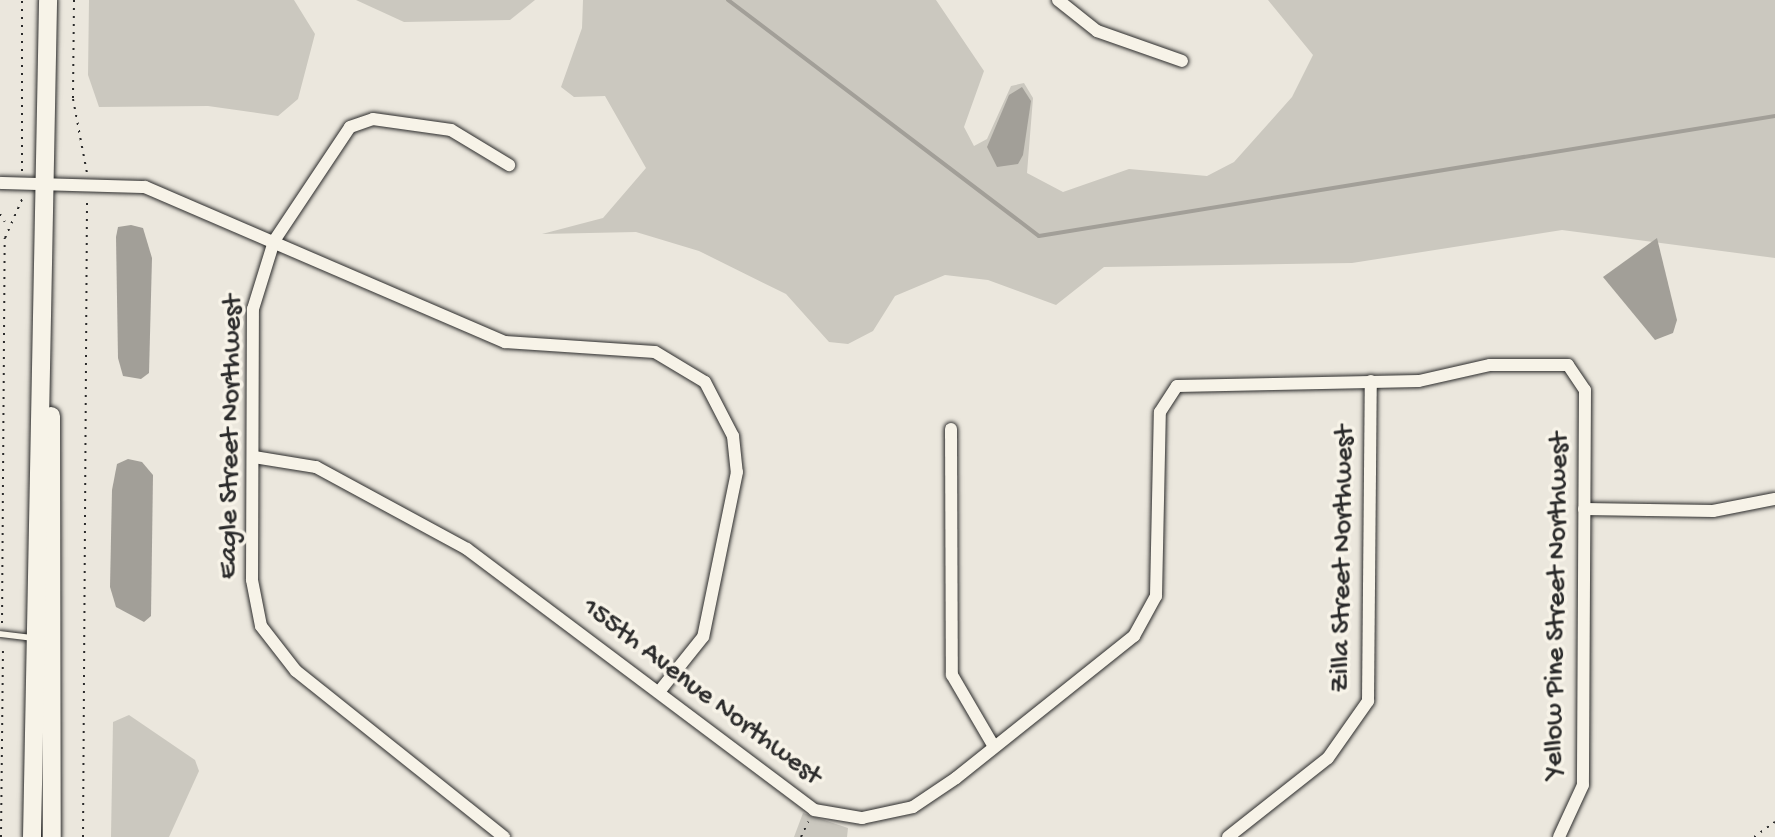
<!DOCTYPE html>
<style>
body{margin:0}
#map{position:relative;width:1775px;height:837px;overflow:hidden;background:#ebe7dd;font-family:"Gochi Hand",sans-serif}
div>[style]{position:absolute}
.green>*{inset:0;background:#cbc8bf}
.water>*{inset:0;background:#a29f98}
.stream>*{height:4px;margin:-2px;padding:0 2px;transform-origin:2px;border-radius:2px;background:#a29f98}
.path>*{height:2px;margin-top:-1px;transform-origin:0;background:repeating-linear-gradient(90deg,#2b2b2b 0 2px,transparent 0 8px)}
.roads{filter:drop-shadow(0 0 2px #2b2b2b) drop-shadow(0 0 2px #2b2b2b)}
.service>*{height:6px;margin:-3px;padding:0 3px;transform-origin:3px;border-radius:3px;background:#f7f3e8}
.minor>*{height:12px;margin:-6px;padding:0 6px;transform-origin:6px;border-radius:6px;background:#f7f3e8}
.secondary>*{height:18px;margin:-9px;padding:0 9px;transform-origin:9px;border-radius:9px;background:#f7f3e8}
span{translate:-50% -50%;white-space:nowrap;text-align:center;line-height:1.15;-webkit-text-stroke:7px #f7f3e8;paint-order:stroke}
.street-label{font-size:28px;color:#2b2b2b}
</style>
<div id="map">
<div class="green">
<i style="clip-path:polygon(89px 0,294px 0,315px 34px,298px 99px,278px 116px,208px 106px,99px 107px,88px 75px)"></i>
<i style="clip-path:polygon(356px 0,535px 0,510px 20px,404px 22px)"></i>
<i style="clip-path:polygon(583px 0,936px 0,984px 71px,964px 127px,974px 146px,987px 139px,1011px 86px,1024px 83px,1033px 98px,1027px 173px,1063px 192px,1129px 169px,1207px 176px,1234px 162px,1292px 97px,1313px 55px,1268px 0,1775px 0,1775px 258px,1562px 230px,1352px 263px,1104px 267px,1056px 305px,988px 280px,945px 275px,895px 296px,873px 331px,848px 344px,829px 342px,786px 294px,699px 251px,636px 232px,542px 234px,603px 218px,646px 168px,605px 96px,574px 97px,561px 87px,582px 28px)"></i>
<i style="clip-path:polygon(129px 715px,195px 760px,199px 771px,169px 837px,111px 837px,113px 722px)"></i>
<i style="clip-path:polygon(803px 813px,848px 828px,847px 837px,794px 837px)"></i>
</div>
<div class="water">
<i style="clip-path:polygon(1022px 87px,1031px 101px,1023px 155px,1018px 164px,997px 167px,987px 147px,1009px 95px)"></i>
<i style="clip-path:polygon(131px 225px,143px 228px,152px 258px,149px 373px,141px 379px,123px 376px,118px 358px,116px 237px,118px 227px)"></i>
<i style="clip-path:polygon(1657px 238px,1677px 320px,1673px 333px,1655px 340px,1603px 277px)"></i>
<i style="clip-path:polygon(128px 459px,142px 462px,153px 475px,151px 616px,144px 622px,116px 607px,110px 587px,112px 490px,117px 464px)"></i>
</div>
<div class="stream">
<i style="left:728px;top:0;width:390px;rotate:37.2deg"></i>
<i style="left:1039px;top:236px;width:746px;rotate:-9.26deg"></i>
</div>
<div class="path">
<i style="left:74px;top:0;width:99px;rotate:90.6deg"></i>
<i style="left:73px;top:99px;width:75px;rotate:79.3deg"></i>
<i style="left:22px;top:171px;width:171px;rotate:-90deg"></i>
<i style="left:0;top:214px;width:9px;rotate:58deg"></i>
<i style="left:2px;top:623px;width:385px;rotate:-89.6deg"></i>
<i style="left:5px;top:238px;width:45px;rotate:-66.3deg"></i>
<i style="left:1px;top:837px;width:192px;rotate:-89.4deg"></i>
<i style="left:83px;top:837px;width:638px;rotate:-89.64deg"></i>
<i style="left:801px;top:837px;width:17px;rotate:-65deg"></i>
<i style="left:1754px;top:837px;width:26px;rotate:-36deg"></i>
</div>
<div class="roads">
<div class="service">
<i style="left:0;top:634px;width:33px;rotate:7deg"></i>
</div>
<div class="minor">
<i style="left:1058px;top:0;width:50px;rotate:38.5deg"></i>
<i style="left:1097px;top:31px;width:90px;rotate:19.4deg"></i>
<i style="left:0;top:183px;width:145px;rotate:1.6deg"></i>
<i style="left:145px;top:187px;width:392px;rotate:23.3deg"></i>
<i style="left:505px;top:342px;width:150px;rotate:3.8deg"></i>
<i style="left:655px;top:352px;width:58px;rotate:31deg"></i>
<i style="left:705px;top:382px;width:61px;rotate:62.6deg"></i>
<i style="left:733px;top:436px;width:36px;rotate:84deg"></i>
<i style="left:737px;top:472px;width:168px;rotate:101.6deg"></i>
<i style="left:703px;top:637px;width:70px;rotate:128.7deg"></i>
<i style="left:951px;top:429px;width:246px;rotate:89.8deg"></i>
<i style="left:952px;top:675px;width:83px;rotate:59.7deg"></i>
<i style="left:254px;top:457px;width:63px;rotate:9.2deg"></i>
<i style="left:316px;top:467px;width:172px;rotate:28.5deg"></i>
<i style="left:467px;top:549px;width:434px;rotate:36.9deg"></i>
<i style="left:814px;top:810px;width:49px;rotate:9.5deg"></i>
<i style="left:862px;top:818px;width:52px;rotate:-12.2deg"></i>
<i style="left:913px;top:807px;width:52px;rotate:-34deg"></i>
<i style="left:956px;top:778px;width:228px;rotate:-38.6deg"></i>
<i style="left:1134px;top:636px;width:46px;rotate:-61.2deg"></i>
<i style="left:1156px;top:596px;width:184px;rotate:-88.8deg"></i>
<i style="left:1160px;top:412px;width:31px;rotate:-57deg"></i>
<i style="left:1177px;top:386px;width:242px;rotate:-1.2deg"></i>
<i style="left:1419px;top:381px;width:73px;rotate:-12.7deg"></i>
<i style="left:1490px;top:365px;width:78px"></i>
<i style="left:1568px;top:365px;width:30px;rotate:56deg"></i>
<i style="left:1585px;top:390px;width:395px;rotate:90.3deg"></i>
<i style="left:1583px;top:785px;width:57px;rotate:114.8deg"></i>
<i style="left:1584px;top:509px;width:129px;rotate:0.9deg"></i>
<i style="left:1713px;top:511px;width:63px;rotate:-11deg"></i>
<i style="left:504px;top:837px;width:266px;rotate:-141.4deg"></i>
<i style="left:296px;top:671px;width:57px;rotate:-127.9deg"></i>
<i style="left:261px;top:626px;width:47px;rotate:-101.1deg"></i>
<i style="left:252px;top:580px;width:271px;rotate:-89.8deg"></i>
<i style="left:253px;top:309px;width:71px;rotate:-72.8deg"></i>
<i style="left:274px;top:241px;width:137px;rotate:-56.3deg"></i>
<i style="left:350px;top:127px;width:24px;rotate:-19deg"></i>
<i style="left:373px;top:119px;width:79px;rotate:8deg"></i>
<i style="left:451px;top:130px;width:68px;rotate:31.1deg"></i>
<i style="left:1228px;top:837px;width:127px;rotate:-38.3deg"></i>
<i style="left:1328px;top:758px;width:70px;rotate:-54.9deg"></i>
<i style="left:1368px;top:701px;width:320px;rotate:-89.5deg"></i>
</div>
<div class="secondary">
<i style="left:51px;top:416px;width:421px;rotate:89.9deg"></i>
<i style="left:32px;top:837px;width:837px;rotate:-88.9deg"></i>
</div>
</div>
<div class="street-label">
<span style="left:232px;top:437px;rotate:-89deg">Eagle Street Northwest</span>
<span style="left:1344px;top:559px;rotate:-89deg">Zilla Street Northwest</span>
<span style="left:1558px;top:606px;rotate:-89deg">Yellow Pine Street Northwest</span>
<span style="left:701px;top:693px;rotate:37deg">155th Avenue Northwest</span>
</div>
</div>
